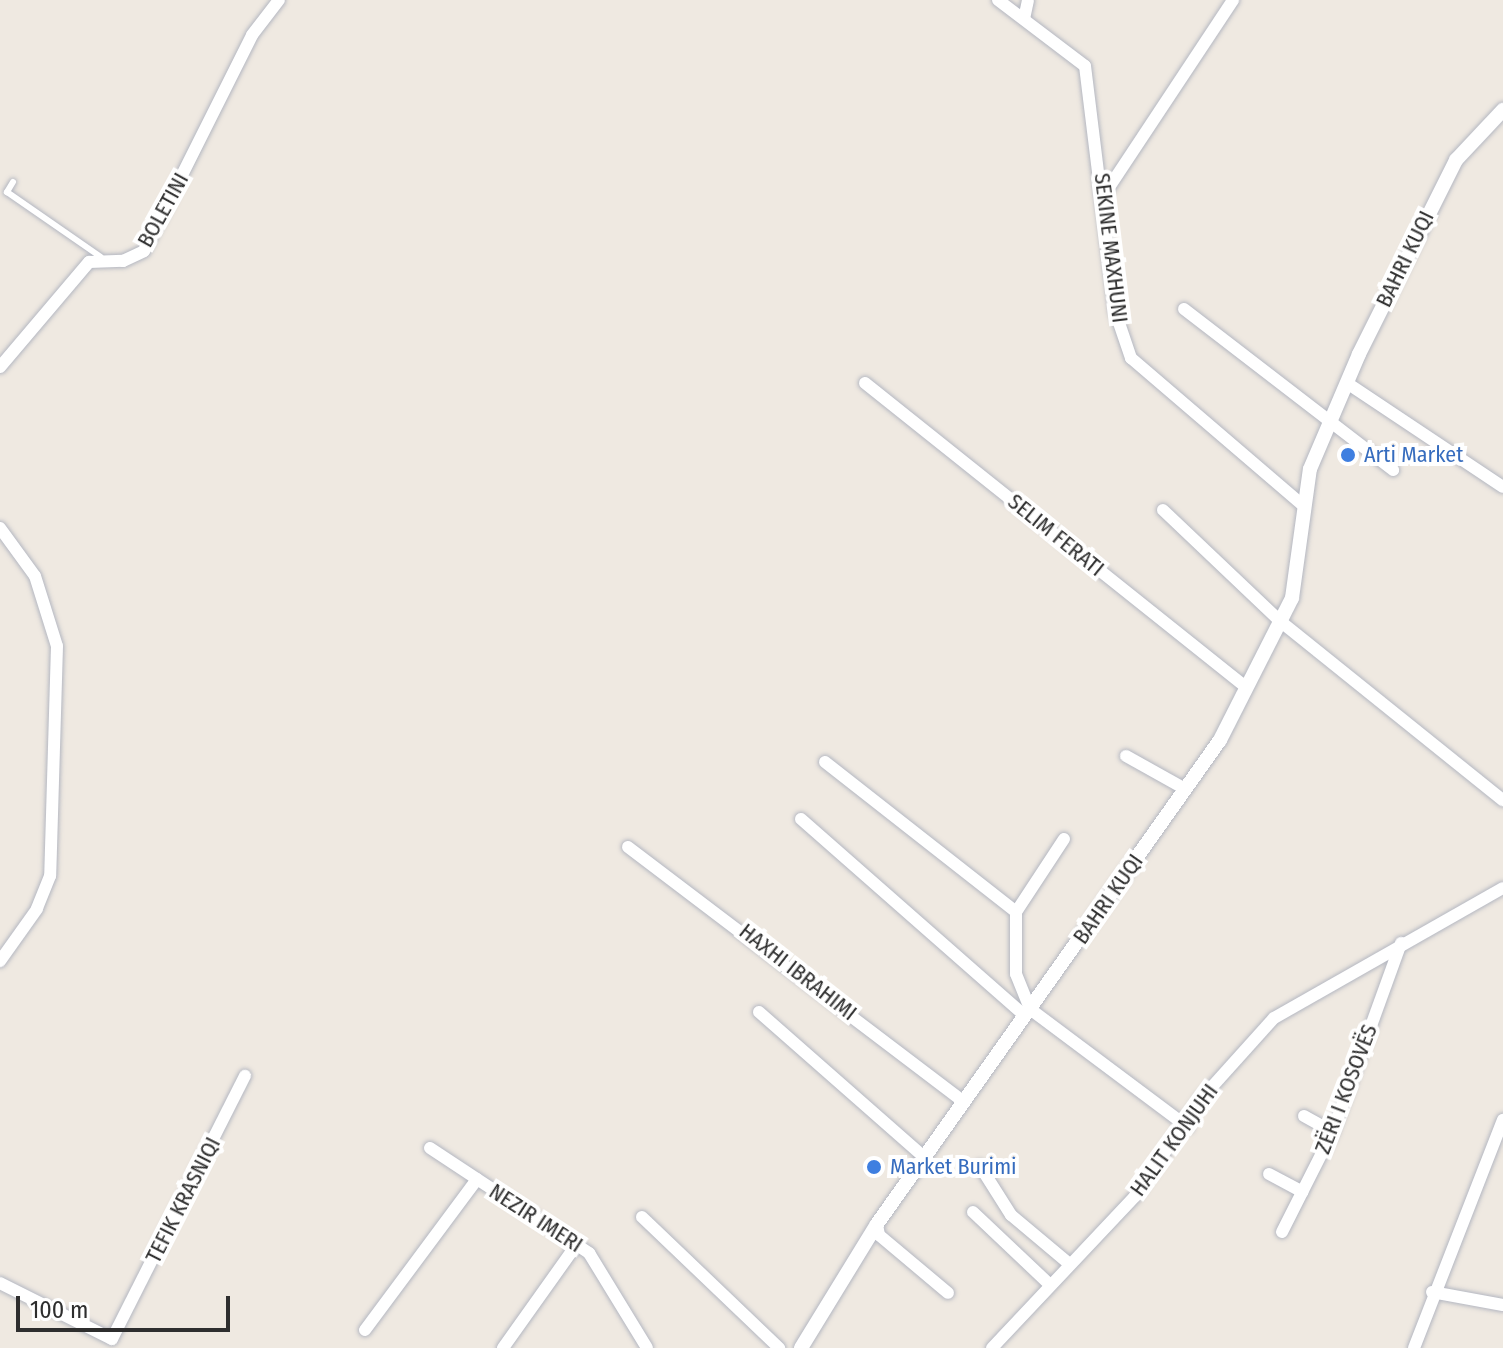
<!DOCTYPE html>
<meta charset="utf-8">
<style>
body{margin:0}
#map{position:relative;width:1503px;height:1348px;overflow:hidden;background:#efe9e1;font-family:"Fira Sans Condensed",sans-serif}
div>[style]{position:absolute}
.roads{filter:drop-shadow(0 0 2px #b4b7c1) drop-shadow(0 0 2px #b4b7c1)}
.service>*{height:6px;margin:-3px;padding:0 3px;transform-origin:3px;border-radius:3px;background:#fff}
.minor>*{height:12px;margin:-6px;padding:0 6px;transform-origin:6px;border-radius:6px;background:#fff}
.tertiary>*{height:14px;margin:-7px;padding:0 7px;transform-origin:7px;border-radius:7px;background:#fff}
.dots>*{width:22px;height:22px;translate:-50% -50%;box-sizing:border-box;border:4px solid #fff;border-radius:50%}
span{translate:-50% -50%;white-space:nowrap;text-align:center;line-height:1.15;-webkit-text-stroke:8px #fff;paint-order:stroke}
.street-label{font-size:22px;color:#2e2e2e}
.shop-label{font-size:22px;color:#366cbe}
.left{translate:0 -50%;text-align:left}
.scale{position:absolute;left:16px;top:1296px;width:214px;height:36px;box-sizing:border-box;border:4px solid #2e2e2e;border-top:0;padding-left:10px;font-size:24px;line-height:28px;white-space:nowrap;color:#2e2e2e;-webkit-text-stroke:6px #fff;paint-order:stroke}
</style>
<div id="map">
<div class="roads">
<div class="service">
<i style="left:13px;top:182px;width:12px;rotate:121deg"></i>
<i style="left:7px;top:192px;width:114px;rotate:34.7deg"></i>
</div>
<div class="minor">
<i style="left:998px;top:0;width:109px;rotate:37.2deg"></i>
<i style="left:1085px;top:66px;width:247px;rotate:83deg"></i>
<i style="left:1115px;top:311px;width:50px;rotate:71.2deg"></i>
<i style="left:1131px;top:358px;width:229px;rotate:40.6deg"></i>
<i style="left:1024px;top:19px;width:19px;rotate:-78deg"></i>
<i style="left:1104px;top:195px;width:234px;rotate:-56.5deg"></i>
<i style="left:1184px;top:309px;width:264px;rotate:37.6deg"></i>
<i style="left:0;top:367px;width:138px;rotate:-49.7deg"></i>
<i style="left:89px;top:262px;width:34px;rotate:-2deg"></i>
<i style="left:123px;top:261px;width:23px;rotate:-25deg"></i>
<i style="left:144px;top:251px;width:241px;rotate:-63.4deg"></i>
<i style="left:252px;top:35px;width:44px;rotate:-52.4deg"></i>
<i style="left:865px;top:383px;width:487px;rotate:38.6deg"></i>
<i style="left:1347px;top:383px;width:187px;rotate:33.7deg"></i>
<i style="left:1163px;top:510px;width:161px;rotate:43.5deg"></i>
<i style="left:1280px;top:621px;width:286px;rotate:38.8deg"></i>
<i style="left:0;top:528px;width:59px;rotate:53.9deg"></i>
<i style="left:35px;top:576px;width:73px;rotate:72.6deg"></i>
<i style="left:57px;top:646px;width:230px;rotate:91.7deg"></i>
<i style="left:50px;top:876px;width:35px;rotate:112deg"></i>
<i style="left:37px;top:909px;width:64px;rotate:125.4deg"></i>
<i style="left:1126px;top:756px;width:68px;rotate:29.2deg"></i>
<i style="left:825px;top:762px;width:243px;rotate:38.1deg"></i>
<i style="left:801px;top:819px;width:298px;rotate:41.3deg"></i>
<i style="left:1064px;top:839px;width:87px;rotate:123.3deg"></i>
<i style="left:1016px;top:912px;width:62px;rotate:90deg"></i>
<i style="left:1016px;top:974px;width:38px;rotate:68deg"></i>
<i style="left:1030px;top:1009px;width:197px;rotate:36.8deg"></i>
<i style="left:628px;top:847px;width:422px;rotate:37.2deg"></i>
<i style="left:759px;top:1012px;width:220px;rotate:41.3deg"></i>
<i style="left:1304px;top:1116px;width:33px;rotate:29deg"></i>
<i style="left:430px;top:1148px;width:191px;rotate:33.4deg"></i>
<i style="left:589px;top:1253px;width:111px;rotate:58.6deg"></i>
<i style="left:980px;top:1166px;width:58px;rotate:57.7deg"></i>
<i style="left:1011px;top:1215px;width:73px;rotate:40deg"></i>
<i style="left:1269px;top:1174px;width:38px;rotate:28deg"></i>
<i style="left:973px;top:1212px;width:102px;rotate:43.4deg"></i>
<i style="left:642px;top:1217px;width:190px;rotate:43.7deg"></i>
<i style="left:877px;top:1224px;width:11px;rotate:80deg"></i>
<i style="left:879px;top:1235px;width:90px;rotate:40deg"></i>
<i style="left:1282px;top:1232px;width:113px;rotate:-63.2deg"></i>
<i style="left:1333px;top:1131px;width:200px;rotate:-70.1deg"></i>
<i style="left:0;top:1283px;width:125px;rotate:26.6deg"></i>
<i style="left:112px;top:1339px;width:295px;rotate:-63.2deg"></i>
<i style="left:1432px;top:1292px;width:72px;rotate:10.4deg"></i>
<i style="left:365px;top:1330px;width:188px;rotate:-53.4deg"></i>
<i style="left:503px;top:1348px;width:128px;rotate:-54.6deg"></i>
<i style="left:992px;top:1348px;width:209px;rotate:-46.7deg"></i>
<i style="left:1135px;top:1196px;width:117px;rotate:-55.8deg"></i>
<i style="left:1201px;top:1099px;width:109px;rotate:-48deg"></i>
<i style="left:1274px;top:1018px;width:263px;rotate:-29.6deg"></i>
<i style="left:1414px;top:1348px;width:245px;rotate:-68.7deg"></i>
</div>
<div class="tertiary">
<i style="left:801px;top:1348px;width:145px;rotate:-58.5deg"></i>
<i style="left:877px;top:1224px;width:593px;rotate:-54.68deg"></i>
<i style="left:1220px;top:740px;width:159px;rotate:-63.1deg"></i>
<i style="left:1292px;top:598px;width:130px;rotate:-82.1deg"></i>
<i style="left:1310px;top:469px;width:125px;rotate:-66.9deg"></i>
<i style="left:1359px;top:354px;width:217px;rotate:-63.4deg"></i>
<i style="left:1456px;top:160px;width:69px;rotate:-46.8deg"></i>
</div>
</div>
<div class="dots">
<i style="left:1348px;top:455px;background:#3f7fe0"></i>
<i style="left:874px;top:1167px;background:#3f7fe0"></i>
</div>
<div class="street-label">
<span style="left:163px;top:210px;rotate:-61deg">BOLETINI</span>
<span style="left:1111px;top:248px;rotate:83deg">SEKINE MAXHUNI</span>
<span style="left:1405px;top:259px;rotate:-64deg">BAHRI KUQI</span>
<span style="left:1056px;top:535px;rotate:39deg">SELIM FERATI</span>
<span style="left:1108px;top:899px;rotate:-55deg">BAHRI KUQI</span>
<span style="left:798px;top:972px;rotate:38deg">HAXHI IBRAHIMI</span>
<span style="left:1346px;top:1089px;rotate:-69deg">ZËRI I KOSOVËS</span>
<span style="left:1174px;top:1140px;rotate:-54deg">HALIT KONJUHI</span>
<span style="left:183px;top:1200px;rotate:-63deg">TEFIK KRASNIQI</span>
<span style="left:536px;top:1218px;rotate:33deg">NEZIR IMERI</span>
</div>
<div class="shop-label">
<span class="left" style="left:1364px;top:455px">Arti Market</span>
<span class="left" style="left:890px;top:1167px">Market Burimi</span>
</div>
<div class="scale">100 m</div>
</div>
